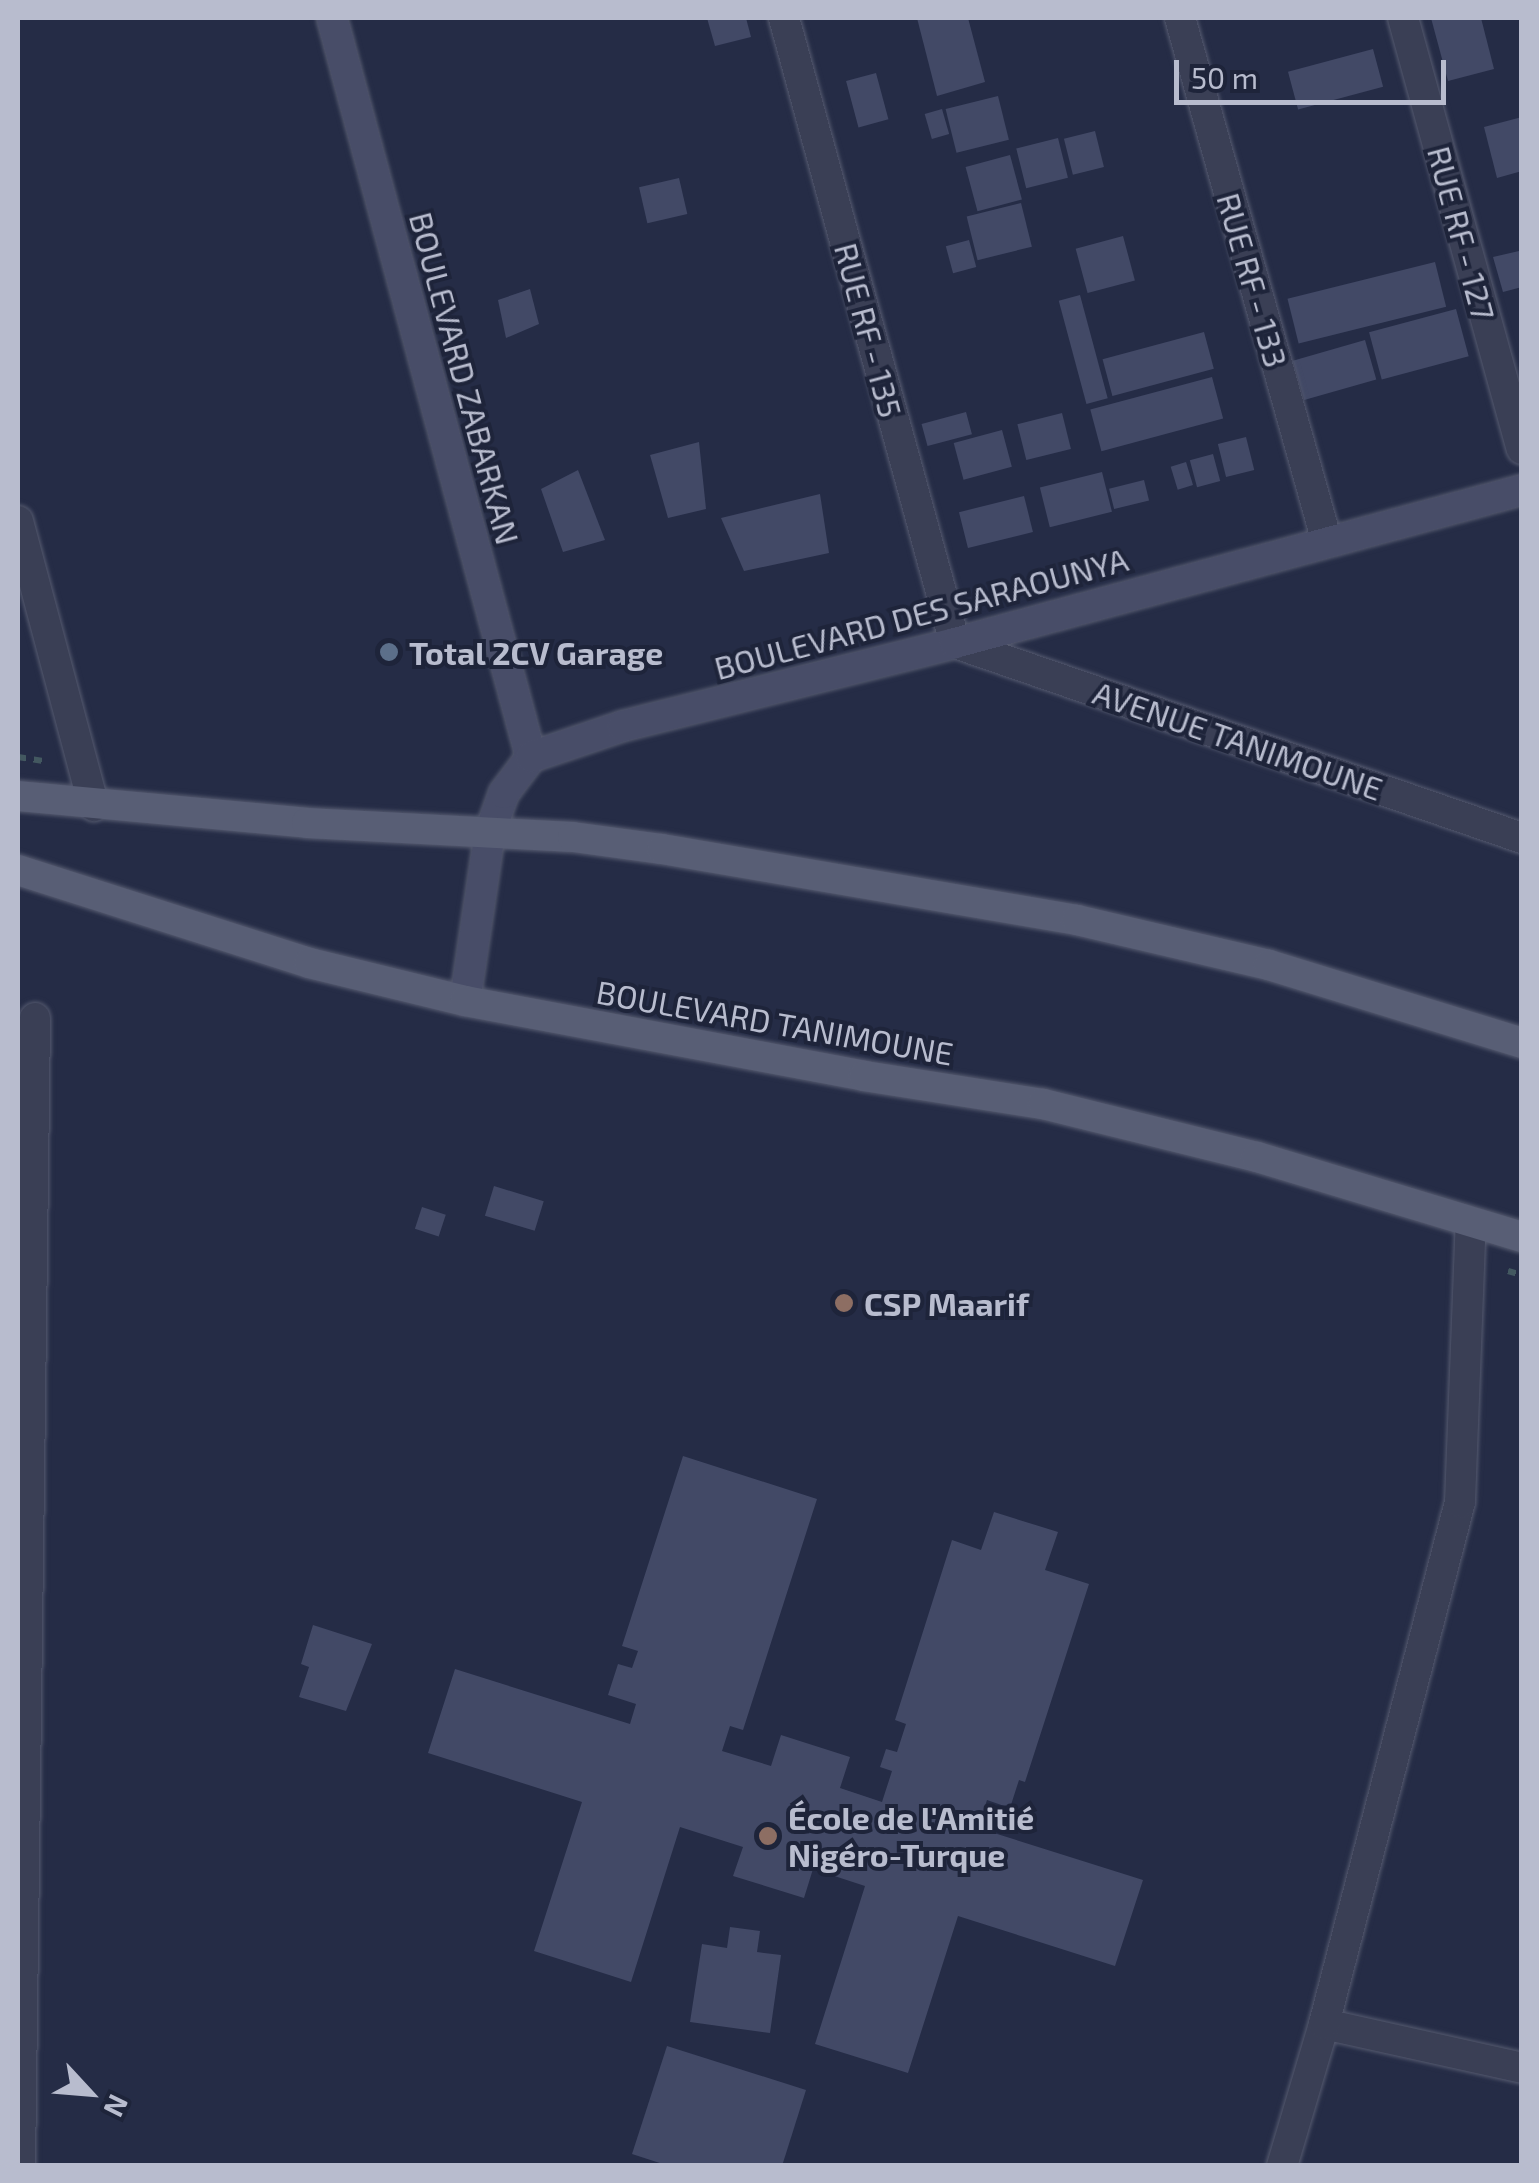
<!DOCTYPE html>
<meta charset="utf-8">
<style>
body{margin:0}
#map{position:relative;width:1539px;height:2183px;overflow:hidden;background:#252c46;font-family:"Exo 2",sans-serif}
div>[style]{position:absolute}
.building>*{inset:0;background:#424966;transform-origin:0 0}
.path>*{height:6px;margin-top:-3px;transform-origin:0;background:repeating-linear-gradient(90deg,#435860 0 8px,transparent 0 16px)}
.roads{filter:drop-shadow(0 0 2px #555a6f) drop-shadow(0 0 2px #555a6f)}
.street>*{height:30px;margin:-15px;padding:0 15px;transform-origin:15px;border-radius:15px;background:#3a3f55}
.secondary>*{height:30px;margin:-15px;padding:0 15px;transform-origin:15px;border-radius:15px;background:#484d68}
.primary>*{height:30px;margin:-15px;padding:0 15px;transform-origin:15px;border-radius:15px;background:#585e75}
.dots>*{width:28px;height:28px;translate:-50% -50%;box-sizing:border-box;border:5px solid #1e243a;border-radius:50%}
span{translate:-50% -50%;white-space:nowrap;text-align:center;line-height:1.15;-webkit-text-stroke:8px #1e243a;paint-order:stroke}
.street-label{font-size:32px;color:#b8bcce}
.poi-label{font-size:32px;color:#b8bcce;font-weight:700}
.left{translate:0 -50%;text-align:left}
.frame{position:absolute;inset:0;border:20px solid #b8bcce;pointer-events:none}
.north{position:absolute;left:40px;top:2043px;width:100px;height:100px;-webkit-text-stroke:8px #1e243a;paint-order:stroke;rotate:116deg;font-size:28px;font-weight:700;line-height:40px;text-align:center;color:#b8bcce}
.north::after{content:'';display:block;margin:auto;width:35px;height:45px;background:#b8bcce;clip-path:polygon(50% 0,100% 100%,50% 72%,0 100%)}
.scale{position:absolute;left:1174px;top:60px;width:272px;height:45px;box-sizing:border-box;border:5px solid #b8bcce;border-top:0;padding-left:12px;font-size:30px;line-height:35px;white-space:nowrap;color:#b8bcce;-webkit-text-stroke:8px #1e243a;paint-order:stroke}
</style>
<div id="map">
<div class="building">
<i style="clip-path:polygon(707px 18px,746px 18px,751px 37px,715px 46px)"></i>
<i style="clip-path:polygon(917px 18px,968px 18px,985px 82px,937px 96px)"></i>
<i style="clip-path:polygon(1431px 18px,1481px 18px,1494px 69px,1448px 81px)"></i>
<i style="left:1373px;top:49px;width:39px;height:88px;rotate:75deg"></i>
<i style="left:876px;top:73px;width:48px;height:31px;rotate:75deg"></i>
<i style="left:998px;top:96px;width:45px;height:54px;rotate:76deg"></i>
<i style="left:942px;top:109px;width:26px;height:18px;rotate:74deg"></i>
<i style="clip-path:polygon(1522px 117px,1522px 171px,1497px 178px,1484px 127px)"></i>
<i style="left:1095px;top:131px;width:37px;height:32px;rotate:76deg"></i>
<i style="left:1058px;top:138px;width:41px;height:43px;rotate:76deg"></i>
<i style="left:1010px;top:155px;width:46px;height:46px;rotate:75deg"></i>
<i style="left:679px;top:178px;width:37px;height:41px;rotate:77deg"></i>
<i style="left:1021px;top:203px;width:45px;height:56px;rotate:76deg"></i>
<i style="left:1123px;top:236px;width:46px;height:49px;rotate:75deg"></i>
<i style="left:969px;top:240px;width:28px;height:24px;rotate:75deg"></i>
<i style="clip-path:polygon(1519px 251px,1522px 287px,1503px 292px,1493px 257px)"></i>
<i style="left:1435px;top:262px;width:46px;height:152px;rotate:76deg"></i>
<i style="clip-path:polygon(530px 289px,539px 324px,506px 338px,498px 300px)"></i>
<i style="left:1080px;top:295px;width:107px;height:22px;rotate:75deg"></i>
<i style="left:1456px;top:309px;width:49px;height:90px;rotate:75deg"></i>
<i style="left:1204px;top:332px;width:38px;height:105px;rotate:75deg"></i>
<i style="left:1365px;top:340px;width:41px;height:75px;rotate:74deg"></i>
<i style="left:1212px;top:377px;width:43px;height:126px;rotate:75deg"></i>
<i style="left:966px;top:412px;width:23px;height:46px;rotate:75deg"></i>
<i style="left:1062px;top:413px;width:37px;height:46px;rotate:76deg"></i>
<i style="left:1002px;top:430px;width:38px;height:50px;rotate:75deg"></i>
<i style="left:1246px;top:437px;width:34px;height:29px;rotate:76deg"></i>
<i style="clip-path:polygon(699px 442px,706px 509px,668px 518px,650px 455px)"></i>
<i style="left:1213px;top:454px;width:28px;height:24px;rotate:75deg"></i>
<i style="left:1186px;top:462px;width:24px;height:16px;rotate:73deg"></i>
<i style="clip-path:polygon(578px 470px,605px 540px,563px 552px,541px 489px)"></i>
<i style="left:1102px;top:472px;width:41px;height:64px;rotate:76deg"></i>
<i style="left:1144px;top:480px;width:21px;height:36px;rotate:76deg"></i>
<i style="clip-path:polygon(820px 494px,829px 553px,744px 571px,721px 518px)"></i>
<i style="left:1024px;top:496px;width:37px;height:67px;rotate:76deg"></i>
<i style="left:494px;top:1186px;width:52px;height:31px;rotate:17deg"></i>
<i style="left:422px;top:1207px;width:25px;height:23px;rotate:18deg"></i>
<i style="clip-path:polygon(683px 1456px,817px 1499px,743px 1730px,730px 1726px,722px 1751px,771px 1766px,781px 1735px,850px 1757px,840px 1788px,882px 1802px,892px 1771px,880px 1767px,886px 1749px,897px 1752px,906px 1724px,895px 1720px,952px 1540px,981px 1550px,994px 1512px,1058px 1532px,1045px 1570px,1089px 1584px,1025px 1782px,1019px 1780px,1010px 1808px,987px 1800px,978px 1828px,1143px 1880px,1115px 1966px,958px 1916px,908px 2073px,815px 2044px,865px 1886px,813px 1869px,804px 1898px,733px 1876px,743px 1847px,680px 1827px,631px 1982px,534px 1951px,582px 1802px,428px 1753px,455px 1669px,630px 1724px,636px 1704px,608px 1695px,618px 1664px,632px 1668px,638px 1651px,622px 1646px)"></i>
<i style="clip-path:polygon(313px 1625px,372px 1644px,346px 1711px,299px 1697px,309px 1667px,301px 1664px)"></i>
<i style="clip-path:polygon(730px 1927px,760px 1931px,757px 1952px,781px 1955px,770px 2033px,690px 2022px,702px 1944px,727px 1948px)"></i>
<i style="clip-path:polygon(667px 2046px,806px 2090px,782px 2166px,669px 2166px,632px 2154px)"></i>
</div>
<div class="path">
<i style="left:18px;top:757px;width:30px;rotate:9deg"></i>
<i style="left:1508px;top:1271px;width:15px;rotate:16deg"></i>
</div>
<div class="roads">
<div class="street">
<i style="left:784px;top:18px;width:648px;rotate:74.7deg"></i>
<i style="left:955px;top:643px;width:600px;rotate:18.98deg"></i>
<i style="left:1180px;top:18px;width:544px;rotate:74.33deg"></i>
<i style="left:1403px;top:18px;width:447px;rotate:74.6deg"></i>
<i style="left:18px;top:521px;width:295px;rotate:75.1deg"></i>
<i style="left:1324px;top:2024px;width:203px;rotate:12.5deg"></i>
<i style="left:20px;top:2166px;width:1148px;rotate:-89.25deg"></i>
<i style="left:1282px;top:2166px;width:148px;rotate:-73.5deg"></i>
<i style="left:1324px;top:2024px;width:539px;rotate:-75.4deg"></i>
<i style="left:1460px;top:1502px;width:280px;rotate:-87.8deg"></i>
</div>
<div class="secondary">
<i style="left:332px;top:18px;width:765px;rotate:74.93deg"></i>
<i style="left:465px;top:1001px;width:171px;rotate:-81.6deg"></i>
<i style="left:490px;top:832px;width:41px;rotate:-70.3deg"></i>
<i style="left:504px;top:793px;width:45px;rotate:-53.1deg"></i>
<i style="left:531px;top:757px;width:97px;rotate:-18.6deg"></i>
<i style="left:623px;top:726px;width:342px;rotate:-14deg"></i>
<i style="left:955px;top:643px;width:587px;rotate:-15.1deg"></i>
</div>
<div class="primary">
<i style="left:18px;top:796px;width:290px;rotate:5.3deg"></i>
<i style="left:307px;top:823px;width:266px;rotate:3deg"></i>
<i style="left:573px;top:837px;width:90px;rotate:7.7deg"></i>
<i style="left:662px;top:849px;width:421px;rotate:9.7deg"></i>
<i style="left:1077px;top:920px;width:197px;rotate:13.2deg"></i>
<i style="left:1269px;top:965px;width:265px;rotate:17.1deg"></i>
<i style="left:18px;top:870px;width:305px;rotate:17.7deg"></i>
<i style="left:309px;top:963px;width:161px;rotate:13.7deg"></i>
<i style="left:465px;top:1001px;width:406px;rotate:10.6deg"></i>
<i style="left:864px;top:1076px;width:181px;rotate:8.9deg"></i>
<i style="left:1043px;top:1104px;width:220px;rotate:13.9deg"></i>
<i style="left:1257px;top:1157px;width:277px;rotate:16.8deg"></i>
</div>
</div>
<div class="dots">
<i style="left:389px;top:652px;background:#5c6f8a"></i>
<i style="left:844px;top:1303px;background:#8d6e63"></i>
<i style="left:768px;top:1836px;background:#8d6e63"></i>
</div>
<div class="street-label">
<span style="left:1462px;top:233px;rotate:75deg">RUE RF - 127</span>
<span style="left:1253px;top:280px;rotate:74deg">RUE RF - 133</span>
<span style="left:869px;top:330px;rotate:75deg">RUE RF - 135</span>
<span style="left:465px;top:378px;rotate:75deg">BOULEVARD ZABARKAN</span>
<span style="left:921px;top:613px;rotate:-15deg">BOULEVARD DES SARAOUNYA</span>
<span style="left:1238px;top:740px;rotate:19deg">AVENUE TANIMOUNE</span>
<span style="left:775px;top:1022px;rotate:10deg">BOULEVARD TANIMOUNE</span>
</div>
<div class="poi-label">
<span class="left" style="left:409px;top:652px">Total 2CV Garage</span>
<span class="left" style="left:864px;top:1303px">CSP Maarif</span>
<span class="left" style="left:788px;top:1836px">École de l'Amitié<br>Nigéro-Turque</span>
</div>
<div class="frame"></div>
<div class="north">N</div>
<div class="scale">50 m</div>
</div>
